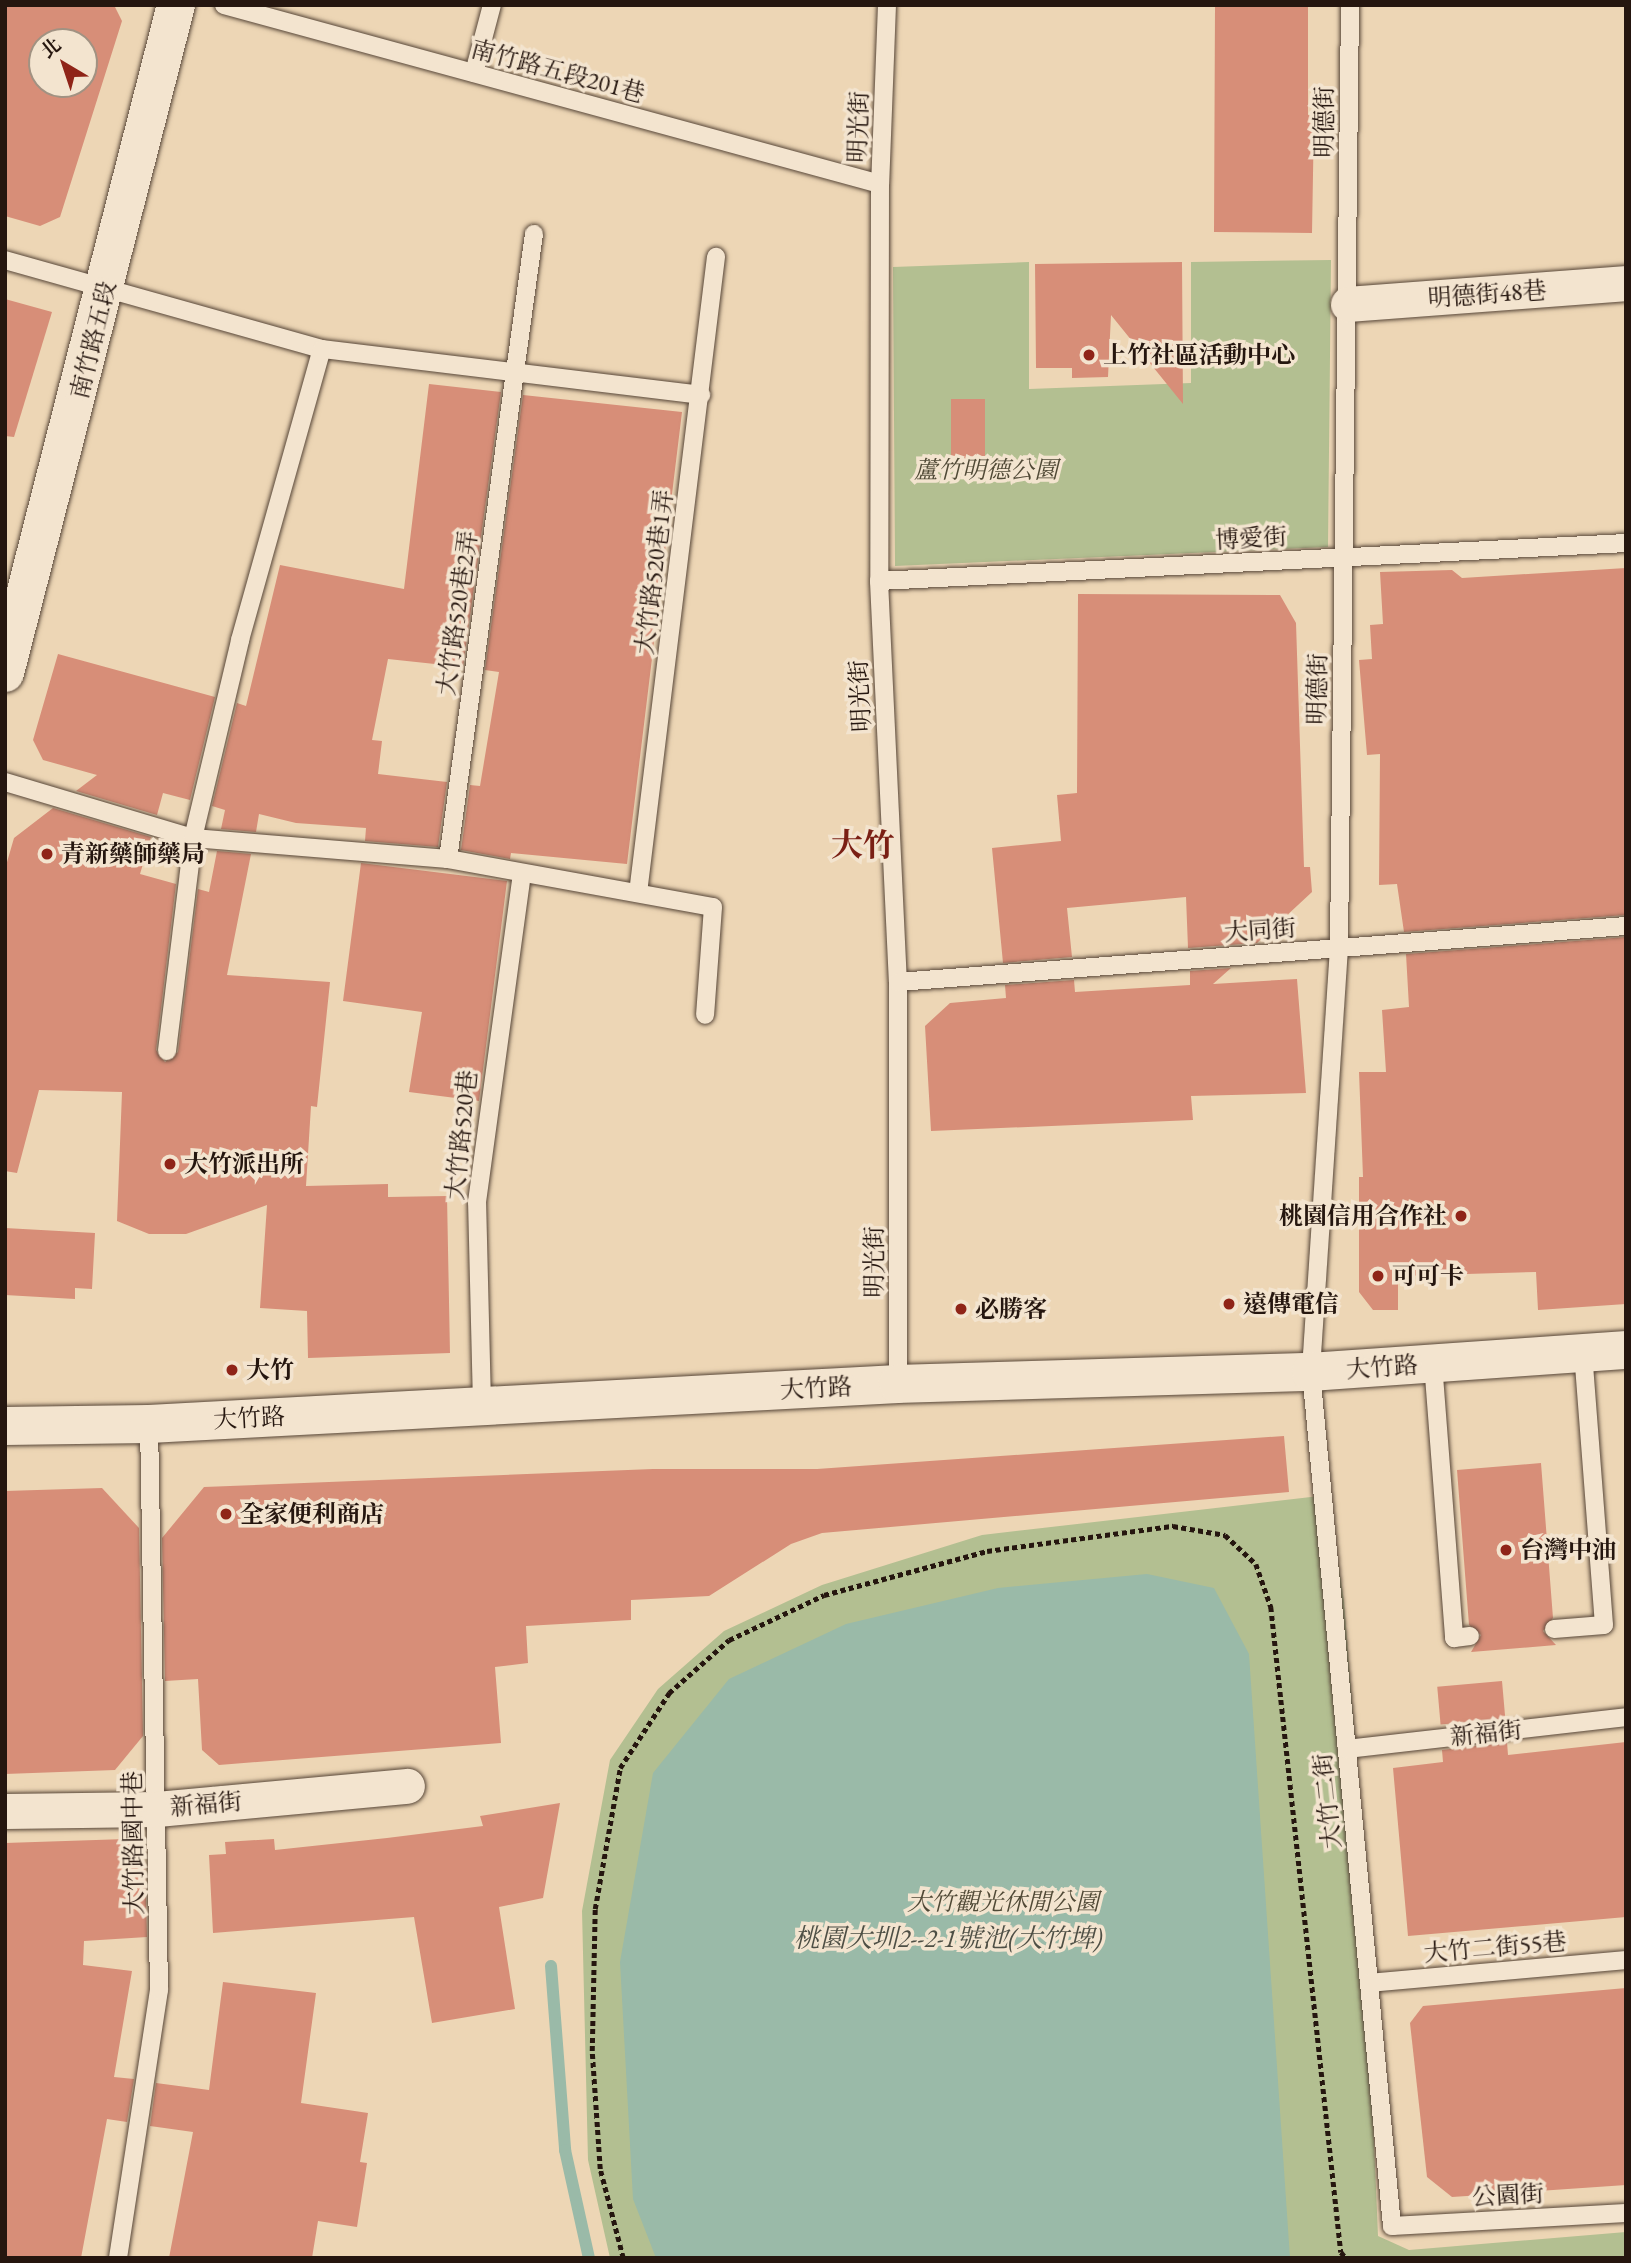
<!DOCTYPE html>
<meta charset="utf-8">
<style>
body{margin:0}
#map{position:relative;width:1631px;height:2263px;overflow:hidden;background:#edd6b5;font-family:"EB Garamond","Noto Serif TC",serif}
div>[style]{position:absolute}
.green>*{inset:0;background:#b3bf91}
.water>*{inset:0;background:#9abaa8}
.stream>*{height:12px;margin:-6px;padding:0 6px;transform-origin:6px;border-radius:6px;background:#9abaa8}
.building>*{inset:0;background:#d78e78;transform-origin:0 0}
.path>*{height:4.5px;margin-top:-2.25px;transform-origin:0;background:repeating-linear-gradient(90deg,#25160f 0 5px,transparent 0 8.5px)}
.roads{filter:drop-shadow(0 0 2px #574638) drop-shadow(0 0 2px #574638)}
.service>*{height:18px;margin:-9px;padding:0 9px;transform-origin:9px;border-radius:9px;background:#f3e4cf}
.minor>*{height:35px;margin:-17.5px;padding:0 17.5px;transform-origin:17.5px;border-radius:17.5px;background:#f3e4cf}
.tertiary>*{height:38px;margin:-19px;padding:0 19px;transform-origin:19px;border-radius:19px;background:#f3e4cf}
.secondary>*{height:38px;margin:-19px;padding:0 19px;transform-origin:19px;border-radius:19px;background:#f3e4cf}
.dots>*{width:19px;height:19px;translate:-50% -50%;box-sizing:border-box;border:4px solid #f3e4cf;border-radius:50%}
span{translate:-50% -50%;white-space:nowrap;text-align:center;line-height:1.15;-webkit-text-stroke:7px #f3e4cf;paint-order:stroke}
.street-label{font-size:24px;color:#25160f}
.poi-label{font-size:24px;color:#25160f;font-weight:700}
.left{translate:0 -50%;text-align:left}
.right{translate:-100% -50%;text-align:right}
.park-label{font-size:24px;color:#504936;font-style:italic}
.water-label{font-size:26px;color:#4e4f45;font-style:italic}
.district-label{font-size:32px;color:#7a1f14;font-weight:700}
.frame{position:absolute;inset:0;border:7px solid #25160f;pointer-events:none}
.north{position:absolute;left:28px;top:28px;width:70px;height:70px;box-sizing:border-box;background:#f3e4cf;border:2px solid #a19282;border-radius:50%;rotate:321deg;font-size:19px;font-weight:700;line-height:28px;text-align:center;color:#25160f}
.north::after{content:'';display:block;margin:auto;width:24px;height:32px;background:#8f2418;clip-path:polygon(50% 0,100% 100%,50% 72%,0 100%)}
</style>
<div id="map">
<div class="green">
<i style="clip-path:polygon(1331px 260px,1328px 547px,895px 566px,893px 267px,1029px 262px,1029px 389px,1191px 383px,1191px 262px)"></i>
<i style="clip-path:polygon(1328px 1495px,1344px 1601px,1359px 1789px,1378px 2236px,1409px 2250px,1626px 2232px,1626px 2258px,610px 2258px,588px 2160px,582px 1911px,610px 1760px,658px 1689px,724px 1631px,822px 1585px,982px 1535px)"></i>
</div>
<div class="water">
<i style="clip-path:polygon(1147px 1574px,1214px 1588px,1249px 1654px,1290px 2258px,656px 2258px,633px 2199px,620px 1962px,653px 1773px,729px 1679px,846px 1624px,998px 1588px)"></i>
</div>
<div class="stream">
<i style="left:551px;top:1966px;width:185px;rotate:85.6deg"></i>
<i style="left:565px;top:2150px;width:111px;rotate:77.5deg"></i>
</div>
<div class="building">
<i style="clip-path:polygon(evenodd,5px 5px,114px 5px,122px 21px,60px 217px,40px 226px,5px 216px,5px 5px,42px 42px,84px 42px,84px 84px,42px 84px,42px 42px)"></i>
<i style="clip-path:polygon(1215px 5px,1308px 5px,1308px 115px,1314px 116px,1312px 233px,1214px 232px)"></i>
<i style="clip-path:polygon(1182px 262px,1183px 404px,1111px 315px,1108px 377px,1072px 378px,1072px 368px,1036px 368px,1035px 264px)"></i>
<i style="clip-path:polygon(5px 299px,52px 312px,14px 437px,5px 436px)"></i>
<i style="clip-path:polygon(429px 384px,501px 392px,463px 667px,388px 659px,372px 740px,382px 741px,378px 774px,447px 782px,438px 847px,365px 841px,366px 828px,296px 823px,259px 814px,256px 832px,221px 829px,225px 810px,212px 806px,237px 703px,246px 706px,280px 565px,404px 589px)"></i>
<i style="clip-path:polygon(523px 395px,682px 412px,627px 864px,511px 853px,510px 859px,461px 850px,470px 785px,480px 786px,499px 672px,485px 670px)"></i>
<i style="left:951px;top:399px;width:34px;height:63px"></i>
<i style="clip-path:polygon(1626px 568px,1626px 915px,1404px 932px,1397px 884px,1379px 885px,1380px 754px,1367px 755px,1359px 660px,1372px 659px,1370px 625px,1383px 624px,1380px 572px,1452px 570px,1462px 578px)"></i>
<i style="clip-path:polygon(1078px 594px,1280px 595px,1296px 623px,1304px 867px,1310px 867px,1312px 892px,1257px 943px,1188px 948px,1186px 897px,1067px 908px,1072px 957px,1003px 963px,992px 848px,1061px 841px,1057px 795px,1077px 793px)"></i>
<i style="clip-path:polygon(58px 654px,215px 697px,190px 800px,163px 793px,157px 815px,76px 791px,97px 775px,43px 760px,33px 740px)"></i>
<i style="clip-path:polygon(53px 808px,151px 837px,140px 874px,176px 884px,156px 1050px,165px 1062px,178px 1052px,198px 889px,209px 892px,217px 851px,251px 854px,227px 975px,330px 982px,317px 1107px,311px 1106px,306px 1186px,388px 1184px,388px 1197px,447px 1196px,450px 1353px,308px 1358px,307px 1311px,260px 1308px,267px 1205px,186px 1234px,149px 1234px,117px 1221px,122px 1092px,39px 1090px,17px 1173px,5px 1171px,5px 869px,14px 838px)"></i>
<i style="clip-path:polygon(361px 863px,507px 881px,479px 1101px,409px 1092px,422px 1012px,343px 1001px)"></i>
<i style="clip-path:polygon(1626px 937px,1626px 1304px,1538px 1310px,1536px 1272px,1398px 1276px,1398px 1310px,1373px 1310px,1359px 1292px,1359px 1177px,1363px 1177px,1359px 1072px,1386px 1072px,1382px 1010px,1409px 1007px,1406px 954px)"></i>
<i style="clip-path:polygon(1231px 968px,1213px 984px,1297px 979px,1306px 1093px,1191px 1096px,1193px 1120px,931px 1131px,925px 1026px,950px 1003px,1006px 998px,1005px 985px,1074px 980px,1075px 992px,1190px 985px,1190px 971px)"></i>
<i style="clip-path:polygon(5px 1228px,95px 1233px,92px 1289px,75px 1288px,75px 1299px,5px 1295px)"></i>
<i style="clip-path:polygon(1284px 1436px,1289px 1492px,822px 1533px,791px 1544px,709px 1596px,631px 1600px,631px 1620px,526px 1626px,528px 1663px,495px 1667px,501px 1743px,219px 1765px,202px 1750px,198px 1679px,165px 1681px,162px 1538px,204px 1487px,653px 1469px,817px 1469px)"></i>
<i style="clip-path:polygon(1541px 1463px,1553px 1618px,1543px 1631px,1556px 1645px,1471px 1652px,1481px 1635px,1469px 1625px,1457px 1470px)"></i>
<i style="clip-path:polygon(102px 1488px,139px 1528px,143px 1736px,115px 1770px,5px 1774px,5px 1491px)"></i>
<i style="left:1502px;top:1681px;width:38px;height:65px;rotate:85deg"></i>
<i style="clip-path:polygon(1507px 1742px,1508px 1755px,1626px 1742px,1626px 1917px,1408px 1936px,1393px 1768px,1443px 1762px,1442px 1750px)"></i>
<i style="clip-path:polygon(560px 1803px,543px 1898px,499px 1907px,515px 2009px,432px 2023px,414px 1917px,213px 1933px,209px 1855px,226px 1854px,225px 1842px,274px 1839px,275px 1850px,387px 1838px,483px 1826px,480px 1816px)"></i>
<i style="clip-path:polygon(126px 1839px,145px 1863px,147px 1937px,84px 1941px,83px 1965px,132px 1971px,114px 2077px,134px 2079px,127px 2122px,107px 2119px,81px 2258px,5px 2258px,5px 1843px)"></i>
<i style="clip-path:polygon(223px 1982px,316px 1993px,301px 2103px,368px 2113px,360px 2162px,367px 2163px,357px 2227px,318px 2221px,312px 2258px,169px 2258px,193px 2132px,150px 2126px,156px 2083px,209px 2090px)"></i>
<i style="clip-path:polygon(1626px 1988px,1626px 2185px,1452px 2197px,1427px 2177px,1410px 2023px,1423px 2006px)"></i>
</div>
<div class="path">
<i style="left:623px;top:2258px;width:92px;rotate:-104.5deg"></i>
<i style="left:600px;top:2169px;width:118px;rotate:-93.9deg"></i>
<i style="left:592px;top:2051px;width:142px;rotate:-88.8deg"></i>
<i style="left:595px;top:1909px;width:143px;rotate:-79.9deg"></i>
<i style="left:620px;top:1768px;width:90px;rotate:-56.8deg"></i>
<i style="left:669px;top:1693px;width:80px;rotate:-41.5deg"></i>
<i style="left:729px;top:1640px;width:105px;rotate:-25.3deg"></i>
<i style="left:824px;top:1595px;width:169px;rotate:-15.1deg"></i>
<i style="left:987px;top:1551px;width:188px;rotate:-7.7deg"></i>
<i style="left:1173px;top:1526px;width:53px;rotate:9.8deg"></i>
<i style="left:1225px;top:1535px;width:42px;rotate:43.1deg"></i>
<i style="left:1256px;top:1564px;width:46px;rotate:70.8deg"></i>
<i style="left:1271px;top:1607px;width:649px;rotate:83.81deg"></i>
<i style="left:1341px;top:2252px;width:8px;rotate:50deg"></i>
</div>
<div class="roads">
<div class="service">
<i style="left:224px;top:5px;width:680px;rotate:15.26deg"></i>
<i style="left:887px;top:5px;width:179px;rotate:92.2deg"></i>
<i style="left:880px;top:184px;width:397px;rotate:90.1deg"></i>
<i style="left:879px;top:581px;width:401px;rotate:87.3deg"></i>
<i style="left:898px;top:982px;width:402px;rotate:90deg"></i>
<i style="left:1350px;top:5px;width:943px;rotate:90.67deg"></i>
<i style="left:1339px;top:948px;width:425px;rotate:93.8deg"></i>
<i style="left:1311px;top:1372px;width:858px;rotate:84.58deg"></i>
<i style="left:1392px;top:2226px;width:234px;rotate:-3.2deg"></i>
<i style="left:474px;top:73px;width:70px;rotate:-75.2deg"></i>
<i style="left:5px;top:260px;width:329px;rotate:15.7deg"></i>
<i style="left:322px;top:349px;width:382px;rotate:6.9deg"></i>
<i style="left:879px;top:581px;width:748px;rotate:-2.91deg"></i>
<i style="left:5px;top:782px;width:196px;rotate:16.6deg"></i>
<i style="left:193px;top:838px;width:256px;rotate:4.7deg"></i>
<i style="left:448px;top:859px;width:269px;rotate:10.3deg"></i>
<i style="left:713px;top:907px;width:108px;rotate:94.2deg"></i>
<i style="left:448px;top:859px;width:631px;rotate:-82.17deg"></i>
<i style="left:638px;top:893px;width:641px;rotate:-83.01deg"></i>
<i style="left:898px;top:982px;width:730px;rotate:-4.4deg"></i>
<i style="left:167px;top:1051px;width:215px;rotate:-83deg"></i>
<i style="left:193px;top:838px;width:204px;rotate:-76.6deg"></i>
<i style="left:240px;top:640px;width:302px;rotate:-74.3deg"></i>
<i style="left:1433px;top:1363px;width:276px;rotate:85.6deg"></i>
<i style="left:1454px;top:1638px;width:16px;rotate:-7deg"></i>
<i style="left:482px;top:1404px;width:202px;rotate:-91.4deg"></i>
<i style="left:477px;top:1202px;width:332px;rotate:-82.2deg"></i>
<i style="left:1554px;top:1629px;width:50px;rotate:-4.6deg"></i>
<i style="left:1604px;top:1625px;width:273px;rotate:-94.4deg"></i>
<i style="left:1347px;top:1749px;width:281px;rotate:-6.5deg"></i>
<i style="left:1369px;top:1983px;width:258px;rotate:-5.1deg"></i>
<i style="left:118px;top:2258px;width:271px;rotate:-81.3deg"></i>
<i style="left:159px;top:1990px;width:566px;rotate:-91.01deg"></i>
</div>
<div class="minor">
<i style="left:1348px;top:304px;width:279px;rotate:-4.3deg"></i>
<i style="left:5px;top:1811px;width:152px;rotate:-0.8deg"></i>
<i style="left:157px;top:1809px;width:251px;rotate:-5.3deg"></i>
</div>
<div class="tertiary">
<i style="left:5px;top:673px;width:690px;rotate:-75.64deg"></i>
</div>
<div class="secondary">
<i style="left:5px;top:1426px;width:144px;rotate:-0.8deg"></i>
<i style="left:149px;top:1424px;width:750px;rotate:-3.06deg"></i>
<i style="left:898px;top:1384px;width:413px;rotate:-1.7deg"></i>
<i style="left:1311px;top:1372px;width:316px;rotate:-4deg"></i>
</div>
</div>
<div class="dots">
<i style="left:1089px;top:355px;background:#8f2418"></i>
<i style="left:47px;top:854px;background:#8f2418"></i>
<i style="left:170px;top:1164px;background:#8f2418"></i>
<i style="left:1461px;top:1216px;background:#8f2418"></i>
<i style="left:1378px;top:1276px;background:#8f2418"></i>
<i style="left:1229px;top:1304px;background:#8f2418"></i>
<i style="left:961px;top:1309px;background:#8f2418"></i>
<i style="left:232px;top:1370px;background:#8f2418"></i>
<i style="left:226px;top:1514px;background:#8f2418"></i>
<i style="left:1506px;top:1550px;background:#8f2418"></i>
</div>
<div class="street-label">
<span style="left:558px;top:71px;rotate:15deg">南竹路五段201巷</span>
<span style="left:1324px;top:122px;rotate:-90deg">明德街</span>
<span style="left:858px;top:127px;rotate:-88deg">明光街</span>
<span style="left:1487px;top:294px;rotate:-4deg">明德街48巷</span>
<span style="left:93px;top:340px;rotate:-76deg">南竹路五段</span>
<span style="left:1251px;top:538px;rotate:-3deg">博愛街</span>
<span style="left:654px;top:572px;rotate:-83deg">大竹路520巷1弄</span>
<span style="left:457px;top:613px;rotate:-82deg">大竹路520巷2弄</span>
<span style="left:1317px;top:689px;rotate:-89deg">明德街</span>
<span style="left:860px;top:696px;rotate:-93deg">明光街</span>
<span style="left:1260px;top:930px;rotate:-4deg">大同街</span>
<span style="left:461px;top:1135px;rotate:-84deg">大竹路520巷</span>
<span style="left:874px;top:1262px;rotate:-90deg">明光街</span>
<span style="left:1382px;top:1367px;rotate:-4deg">大竹路</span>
<span style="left:816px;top:1388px;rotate:-3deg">大竹路</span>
<span style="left:249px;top:1418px;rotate:-3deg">大竹路</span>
<span style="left:1486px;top:1733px;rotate:-6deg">新福街</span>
<span style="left:1327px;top:1801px;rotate:-96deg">大竹二街</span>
<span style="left:206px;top:1804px;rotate:-5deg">新福街</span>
<span style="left:133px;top:1843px;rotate:-91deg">大竹路國中巷</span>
<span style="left:1495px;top:1947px;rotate:-5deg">大竹二街55巷</span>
<span style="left:1508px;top:2195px;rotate:-3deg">公園街</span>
</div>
<div class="poi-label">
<span class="left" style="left:1103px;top:355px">上竹社區活動中心</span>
<span class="left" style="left:61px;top:854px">青新藥師藥局</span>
<span class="left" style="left:184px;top:1164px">大竹派出所</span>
<span class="right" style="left:1447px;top:1216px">桃園信用合作社</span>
<span class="left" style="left:1392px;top:1276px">可可卡</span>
<span class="left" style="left:1243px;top:1304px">遠傳電信</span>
<span class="left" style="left:975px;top:1309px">必勝客</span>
<span class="left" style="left:246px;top:1370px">大竹</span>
<span class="left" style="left:240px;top:1514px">全家便利商店</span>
<span class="left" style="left:1520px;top:1550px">台灣中油</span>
</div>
<div class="park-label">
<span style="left:986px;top:470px">蘆竹明德公園</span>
<span style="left:1003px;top:1902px">大竹觀光休閒公園</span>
</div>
<div class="water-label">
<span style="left:948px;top:1939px">桃園大圳2--2-1號池(大竹埤)</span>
</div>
<div class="district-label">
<span style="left:863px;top:845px">大竹</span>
</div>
<div class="frame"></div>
<div class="north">北</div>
</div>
